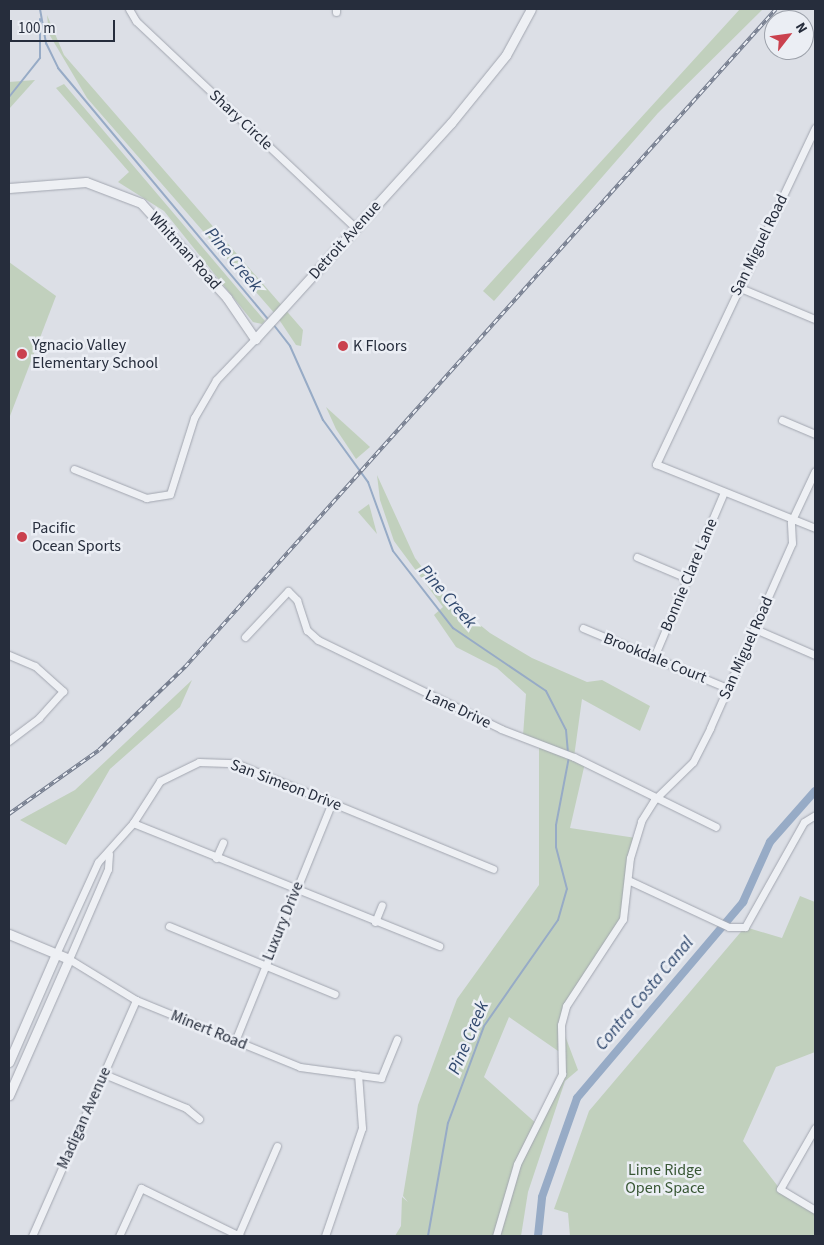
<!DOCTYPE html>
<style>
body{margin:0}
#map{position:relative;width:824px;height:1245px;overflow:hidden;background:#dcdfe6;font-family:"Source Sans 3",sans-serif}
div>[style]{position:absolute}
.green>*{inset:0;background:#c1d0bd}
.stream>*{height:2px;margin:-1px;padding:0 1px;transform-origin:1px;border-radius:1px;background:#97abc6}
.canal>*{height:8px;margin:-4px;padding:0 4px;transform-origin:4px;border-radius:4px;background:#97abc6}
.roads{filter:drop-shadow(0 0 1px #a2a6b0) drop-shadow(0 0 1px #a2a6b0)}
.minor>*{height:7px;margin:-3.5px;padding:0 3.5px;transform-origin:3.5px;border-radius:3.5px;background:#eef0f4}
.tertiary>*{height:9px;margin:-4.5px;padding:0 4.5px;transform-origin:4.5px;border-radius:4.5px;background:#eef0f4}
.rail>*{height:4px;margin-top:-2px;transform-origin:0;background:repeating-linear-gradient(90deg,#ebeef4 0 5.5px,#767e8f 0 11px);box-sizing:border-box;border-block:1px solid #767e8f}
.dots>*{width:14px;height:14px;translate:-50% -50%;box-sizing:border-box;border:2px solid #ebeef4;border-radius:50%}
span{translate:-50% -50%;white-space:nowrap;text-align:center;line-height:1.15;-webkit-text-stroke:5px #ebeef4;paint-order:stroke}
.street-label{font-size:16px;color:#262d3c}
.poi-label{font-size:16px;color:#262d3c}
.left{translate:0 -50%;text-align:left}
.park-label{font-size:16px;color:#385734}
.water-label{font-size:18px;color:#31496e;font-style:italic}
.frame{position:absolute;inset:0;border:10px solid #262d3c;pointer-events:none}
.north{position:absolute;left:764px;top:10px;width:50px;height:50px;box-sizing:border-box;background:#ebeef4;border:1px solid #9ca1aa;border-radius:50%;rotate:60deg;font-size:14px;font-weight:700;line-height:20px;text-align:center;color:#262d3c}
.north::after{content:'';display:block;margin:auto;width:18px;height:22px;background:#ca414e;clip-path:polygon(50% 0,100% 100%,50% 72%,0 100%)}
.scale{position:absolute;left:10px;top:20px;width:105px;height:22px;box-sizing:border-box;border:2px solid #262d3c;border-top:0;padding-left:6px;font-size:15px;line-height:18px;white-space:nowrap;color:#262d3c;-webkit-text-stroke:4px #ebeef4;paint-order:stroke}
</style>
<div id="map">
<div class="green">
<i style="clip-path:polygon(740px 9px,763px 9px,658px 113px,494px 301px,483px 291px)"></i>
<i style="clip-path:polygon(47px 15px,64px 55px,303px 330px,301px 346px,296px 345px,276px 315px,87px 98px,49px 34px)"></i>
<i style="clip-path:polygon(35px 80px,9px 109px,9px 82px)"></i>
<i style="clip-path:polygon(64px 84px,265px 321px,262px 324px,253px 322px,164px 211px,118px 182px,129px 172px,56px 88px)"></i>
<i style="clip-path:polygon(9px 262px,56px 296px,10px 416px,9px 415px)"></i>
<i style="clip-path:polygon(326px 407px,370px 447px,356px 459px,336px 429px)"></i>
<i style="clip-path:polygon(evenodd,377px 475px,415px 558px,443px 595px,490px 633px,532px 658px,587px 682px,602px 680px,650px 706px,640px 731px,582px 699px,574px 757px,585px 763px,570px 828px,636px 838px,623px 919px,566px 1006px,561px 1025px,578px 1070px,565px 1081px,528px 1192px,521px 1236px,395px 1236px,401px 1226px,402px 1197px,408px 1202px,403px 1196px,418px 1105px,457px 999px,539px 885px,539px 742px,523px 736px,526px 694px,497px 668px,456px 647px,434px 615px,443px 607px,394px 541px,380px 500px,377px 475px,509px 1017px,561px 1053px,562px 1074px,538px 1125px,484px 1077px,509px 1017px)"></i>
<i style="clip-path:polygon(369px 504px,377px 534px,358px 512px)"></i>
<i style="clip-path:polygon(192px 680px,180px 707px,110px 769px,66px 845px,20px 820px,75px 790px)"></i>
<i style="clip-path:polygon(800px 896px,815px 902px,815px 1052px,776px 1067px,743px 1141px,780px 1189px,815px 1210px,815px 1236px,570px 1236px,568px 1213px,554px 1209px,589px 1111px,745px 927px,782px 938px)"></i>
</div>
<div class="stream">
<i style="left:40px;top:9px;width:35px;rotate:80deg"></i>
<i style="left:46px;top:43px;width:28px;rotate:64deg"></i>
<i style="left:58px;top:68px;width:327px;rotate:50.1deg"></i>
<i style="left:9px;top:97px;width:50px;rotate:-51.5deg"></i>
<i style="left:40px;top:58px;width:39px;rotate:-90deg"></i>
<i style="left:273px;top:324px;width:28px;rotate:52deg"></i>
<i style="left:290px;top:346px;width:81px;rotate:66deg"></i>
<i style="left:323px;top:420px;width:77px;rotate:54deg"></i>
<i style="left:368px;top:482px;width:73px;rotate:70.1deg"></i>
<i style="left:393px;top:551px;width:98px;rotate:52.1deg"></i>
<i style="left:453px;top:628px;width:112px;rotate:34.1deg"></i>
<i style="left:546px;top:691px;width:44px;rotate:62.9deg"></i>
<i style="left:566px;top:730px;width:22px;rotate:85deg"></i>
<i style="left:428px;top:1236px;width:115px;rotate:-80deg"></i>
<i style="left:448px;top:1123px;width:103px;rotate:-69.6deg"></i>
<i style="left:484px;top:1026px;width:129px;rotate:-55.1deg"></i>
<i style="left:558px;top:920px;width:32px;rotate:-74deg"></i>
<i style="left:567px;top:889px;width:43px;rotate:-104.7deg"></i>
<i style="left:556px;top:847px;width:22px;rotate:-90deg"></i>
<i style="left:556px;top:825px;width:69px;rotate:-79.2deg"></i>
</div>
<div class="canal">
<i style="left:538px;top:1236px;width:39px;rotate:-84deg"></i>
<i style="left:542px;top:1197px;width:105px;rotate:-70.5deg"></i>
<i style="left:577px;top:1098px;width:257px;rotate:-49.7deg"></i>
<i style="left:743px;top:902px;width:66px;rotate:-65.8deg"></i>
<i style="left:770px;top:842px;width:68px;rotate:-48.6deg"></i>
</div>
<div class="roads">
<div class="minor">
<i style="left:129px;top:9px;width:14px;rotate:60deg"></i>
<i style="left:136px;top:21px;width:302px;rotate:43.3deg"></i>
<i style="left:336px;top:12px;width:3px;rotate:-90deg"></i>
<i style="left:815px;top:128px;width:372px;rotate:115.3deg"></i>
<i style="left:656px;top:464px;width:171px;rotate:21.9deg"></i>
<i style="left:738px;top:287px;width:83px;rotate:22.6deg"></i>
<i style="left:782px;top:420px;width:36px;rotate:23deg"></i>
<i style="left:74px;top:469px;width:78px;rotate:21.9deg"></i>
<i style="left:146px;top:498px;width:24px;rotate:-9deg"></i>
<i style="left:170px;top:494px;width:80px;rotate:-72.5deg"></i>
<i style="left:194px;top:418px;width:44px;rotate:-59.9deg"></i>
<i style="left:216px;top:380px;width:57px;rotate:-46.4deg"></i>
<i style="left:637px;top:557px;width:54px;rotate:22.8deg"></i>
<i style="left:583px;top:628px;width:156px;rotate:22.6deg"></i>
<i style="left:755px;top:629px;width:65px;rotate:23.4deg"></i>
<i style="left:245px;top:637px;width:63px;rotate:-46.9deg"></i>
<i style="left:288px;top:591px;width:13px;rotate:45deg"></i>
<i style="left:297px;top:600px;width:32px;rotate:72deg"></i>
<i style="left:307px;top:630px;width:15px;rotate:42deg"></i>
<i style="left:318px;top:640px;width:203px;rotate:25.9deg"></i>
<i style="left:501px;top:729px;width:78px;rotate:21deg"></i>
<i style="left:574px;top:757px;width:158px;rotate:26.2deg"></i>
<i style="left:9px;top:655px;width:28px;rotate:23deg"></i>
<i style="left:35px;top:666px;width:38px;rotate:42deg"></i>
<i style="left:63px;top:691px;width:36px;rotate:132deg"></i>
<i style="left:39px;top:718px;width:38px;rotate:143deg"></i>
<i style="left:654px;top:657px;width:179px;rotate:-67deg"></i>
<i style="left:133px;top:823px;width:330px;rotate:21.9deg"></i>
<i style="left:109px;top:854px;width:15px;rotate:94deg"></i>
<i style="left:108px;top:869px;width:98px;rotate:113.4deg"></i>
<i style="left:69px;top:959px;width:79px;rotate:31.5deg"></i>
<i style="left:136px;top:1000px;width:177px;rotate:22.2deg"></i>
<i style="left:300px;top:1067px;width:82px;rotate:7.7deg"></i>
<i style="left:381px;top:1078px;width:42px;rotate:-67.7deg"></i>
<i style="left:216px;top:858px;width:17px;rotate:-66deg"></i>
<i style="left:628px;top:880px;width:111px;rotate:25deg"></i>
<i style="left:729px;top:927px;width:16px"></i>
<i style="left:745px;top:927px;width:120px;rotate:-60.7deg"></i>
<i style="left:804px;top:822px;width:13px;rotate:-32deg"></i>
<i style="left:375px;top:922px;width:18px;rotate:-68deg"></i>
<i style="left:169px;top:926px;width:179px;rotate:22.3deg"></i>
<i style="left:56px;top:954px;width:101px;rotate:-65.5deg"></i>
<i style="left:98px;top:862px;width:52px;rotate:-48.1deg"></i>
<i style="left:133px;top:823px;width:50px;rotate:-57.3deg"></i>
<i style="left:160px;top:781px;width:43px;rotate:-26deg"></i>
<i style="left:199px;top:762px;width:36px;rotate:2deg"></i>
<i style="left:235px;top:763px;width:279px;rotate:22.3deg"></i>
<i style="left:235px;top:1041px;width:258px;rotate:-67.9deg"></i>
<i style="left:104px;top:1074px;width:89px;rotate:22.5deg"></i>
<i style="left:186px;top:1108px;width:17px;rotate:40deg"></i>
<i style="left:815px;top:1128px;width:70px;rotate:119.8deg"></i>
<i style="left:780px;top:1189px;width:41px;rotate:31deg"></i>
<i style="left:32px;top:1236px;width:258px;rotate:-66.2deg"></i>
<i style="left:119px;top:1236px;width:53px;rotate:-65.4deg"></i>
<i style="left:141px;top:1188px;width:110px;rotate:25.9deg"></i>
<i style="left:238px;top:1236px;width:98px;rotate:-66.6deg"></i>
<i style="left:325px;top:1236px;width:114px;rotate:-71.1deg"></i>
<i style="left:362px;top:1128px;width:54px;rotate:-94.2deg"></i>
<i style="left:496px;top:1236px;width:75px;rotate:-73.7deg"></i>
<i style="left:517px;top:1164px;width:101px;rotate:-63.4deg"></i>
<i style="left:562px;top:1074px;width:49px;rotate:-91.2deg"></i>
<i style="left:561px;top:1025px;width:20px;rotate:-75deg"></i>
<i style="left:566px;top:1006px;width:104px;rotate:-56.8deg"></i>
<i style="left:623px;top:919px;width:61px;rotate:-83.5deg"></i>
<i style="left:630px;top:858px;width:39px;rotate:-73deg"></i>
<i style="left:641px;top:821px;width:25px;rotate:-58deg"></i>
<i style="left:654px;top:800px;width:54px;rotate:-44.3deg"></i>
<i style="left:693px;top:762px;width:38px;rotate:-63deg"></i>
<i style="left:710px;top:728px;width:202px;rotate:-66.1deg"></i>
<i style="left:792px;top:543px;width:21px;rotate:-93deg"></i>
<i style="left:791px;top:522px;width:56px;rotate:-64.8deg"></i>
</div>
<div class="tertiary">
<i style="left:9px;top:188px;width:77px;rotate:-4.5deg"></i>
<i style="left:86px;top:182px;width:59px;rotate:20.9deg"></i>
<i style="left:141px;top:203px;width:128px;rotate:47.8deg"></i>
<i style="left:227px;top:298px;width:50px;rotate:55.7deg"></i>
<i style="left:255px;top:339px;width:292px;rotate:-47.8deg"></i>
<i style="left:451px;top:123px;width:87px;rotate:-51deg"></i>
<i style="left:506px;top:55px;width:52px;rotate:-61.5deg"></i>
<i style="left:9px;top:934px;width:65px;rotate:22.6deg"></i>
<i style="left:69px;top:959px;width:149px;rotate:113.8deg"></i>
<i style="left:9px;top:1062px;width:118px;rotate:-66.5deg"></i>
</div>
</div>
<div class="rail">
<i style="left:9px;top:814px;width:110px;rotate:-35.4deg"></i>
<i style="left:99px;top:750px;width:120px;rotate:-44deg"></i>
<i style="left:185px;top:667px;width:884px;rotate:-48.07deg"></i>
</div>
<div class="dots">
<i style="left:343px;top:346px;background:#ca414e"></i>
<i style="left:22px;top:354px;background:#ca414e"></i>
<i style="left:22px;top:537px;background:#ca414e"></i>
</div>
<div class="street-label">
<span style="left:241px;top:120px;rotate:43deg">Shary Circle</span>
<span style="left:345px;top:240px;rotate:-48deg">Detroit Avenue</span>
<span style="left:759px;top:245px;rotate:-64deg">San Miguel Road</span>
<span style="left:185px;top:251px;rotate:48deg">Whitman Road</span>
<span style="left:689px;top:575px;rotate:-67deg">Bonnie Clare Lane</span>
<span style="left:746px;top:648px;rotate:-66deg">San Miguel Road</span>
<span style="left:655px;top:658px;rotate:22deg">Brookdale Court</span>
<span style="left:458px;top:709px;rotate:25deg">Lane Drive</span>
<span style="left:286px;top:785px;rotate:21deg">San Simeon Drive</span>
<span style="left:283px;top:921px;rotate:-68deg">Luxury Drive</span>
<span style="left:209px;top:1030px;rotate:22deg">Minert Road</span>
<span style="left:84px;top:1118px;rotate:-66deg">Madigan Avenue</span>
</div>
<div class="poi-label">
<span class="left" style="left:32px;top:354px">Ygnacio Valley<br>Elementary School</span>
<span class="left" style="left:353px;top:346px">K Floors</span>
<span class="left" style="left:32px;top:537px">Pacific<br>Ocean Sports</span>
</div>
<div class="park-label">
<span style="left:665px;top:1179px">Lime Ridge<br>Open Space</span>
</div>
<div class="water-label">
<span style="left:233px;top:260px;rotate:50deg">Pine Creek</span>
<span style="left:447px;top:597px;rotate:49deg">Pine Creek</span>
<span style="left:645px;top:994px;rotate:-50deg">Contra Costa Canal</span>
<span style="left:469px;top:1038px;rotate:-67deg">Pine Creek</span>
</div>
<div class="frame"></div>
<div class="north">N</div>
<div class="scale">100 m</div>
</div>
